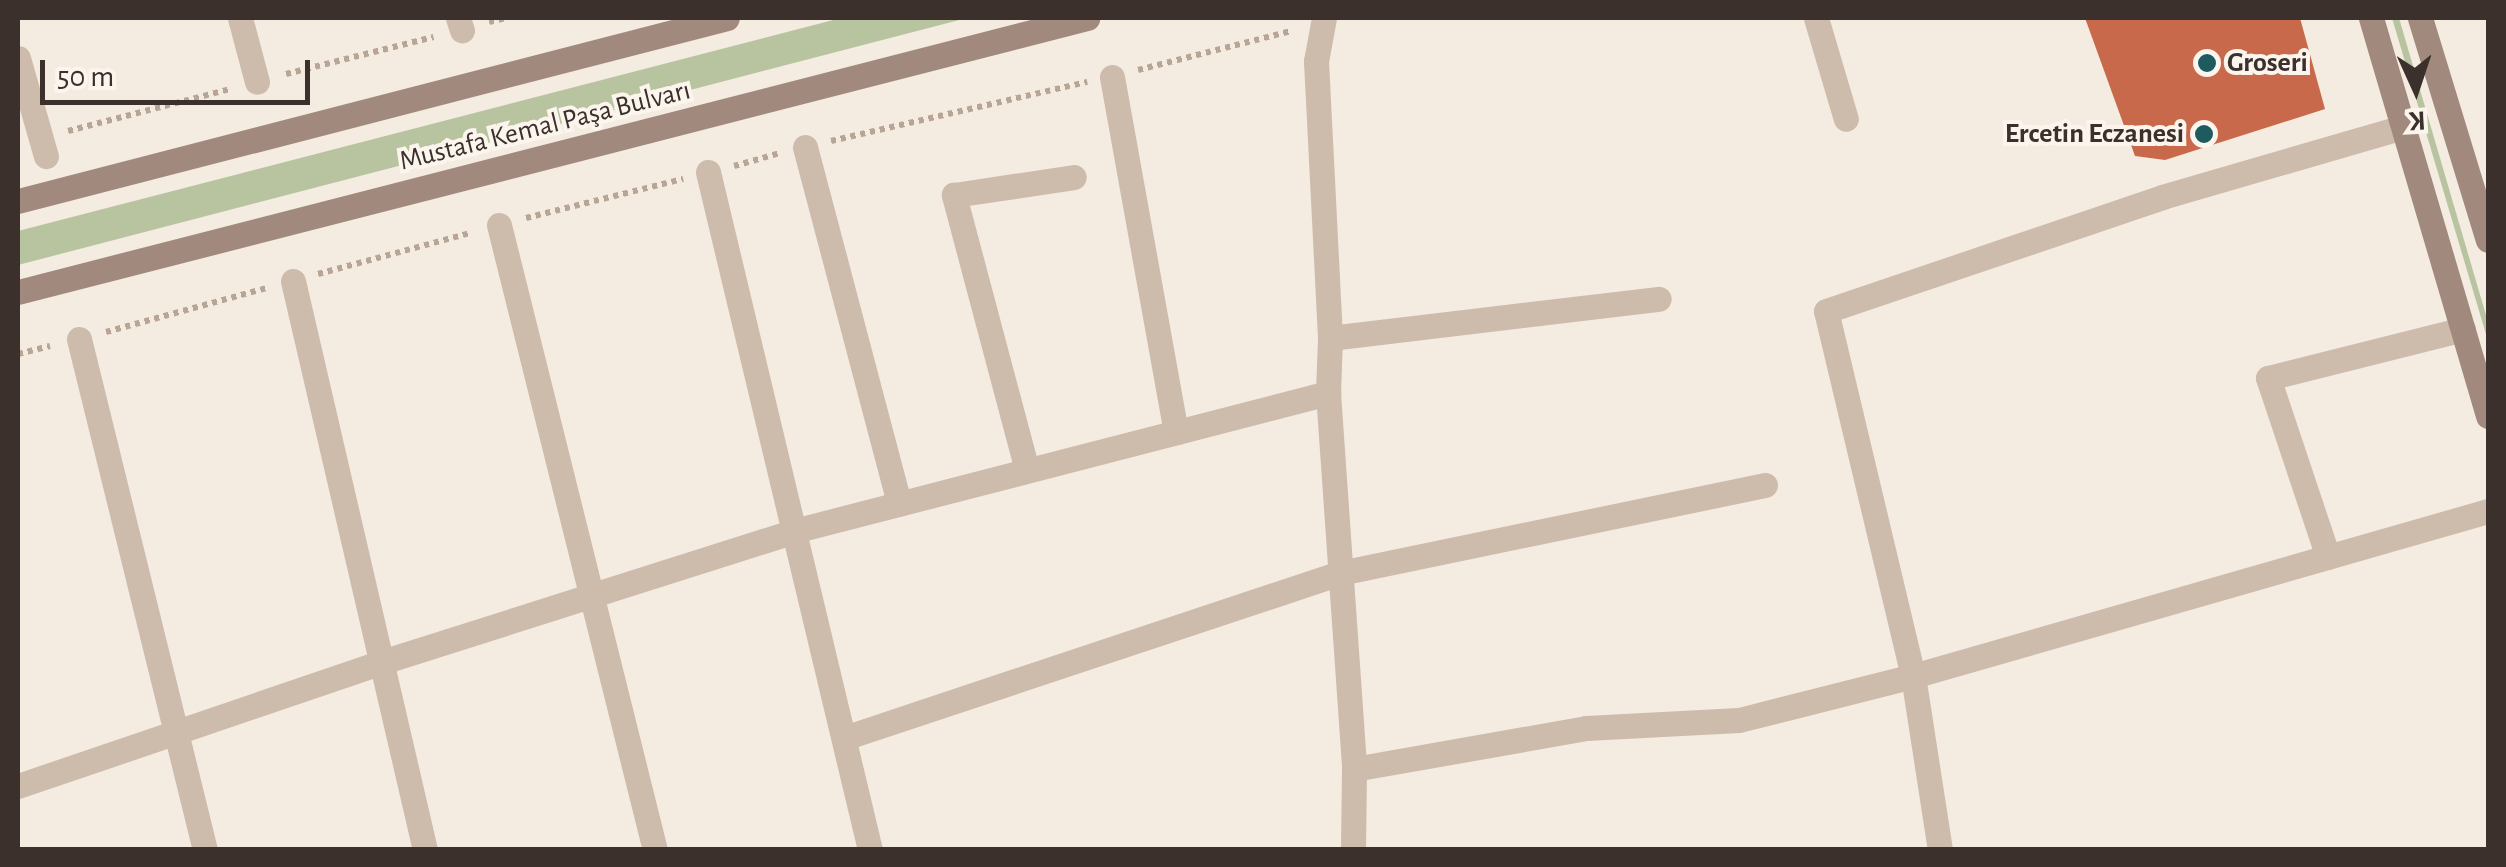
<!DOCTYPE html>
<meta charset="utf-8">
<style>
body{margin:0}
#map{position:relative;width:2506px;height:867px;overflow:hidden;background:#f4ebe1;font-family:"Alegreya Sans",sans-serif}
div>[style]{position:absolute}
.green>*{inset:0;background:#b8c4a0}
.building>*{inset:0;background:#c8694b}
.path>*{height:6px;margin-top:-3px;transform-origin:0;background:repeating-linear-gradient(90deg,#b9a596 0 5px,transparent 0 10px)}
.street>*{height:25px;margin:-12.5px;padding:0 12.5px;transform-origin:12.5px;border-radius:12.5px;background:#cdbbac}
.secondary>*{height:25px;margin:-12.5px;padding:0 12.5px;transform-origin:12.5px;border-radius:12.5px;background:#a18a7d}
.dots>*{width:28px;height:28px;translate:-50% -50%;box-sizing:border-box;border:5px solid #fbf5ee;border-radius:50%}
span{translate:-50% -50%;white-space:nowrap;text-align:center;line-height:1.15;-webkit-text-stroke:8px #fbf5ee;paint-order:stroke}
.poi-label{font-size:28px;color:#3b302b;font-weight:700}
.left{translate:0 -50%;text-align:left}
.right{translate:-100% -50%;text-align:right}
.street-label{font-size:28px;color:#3b302b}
.frame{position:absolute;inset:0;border:20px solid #3b302b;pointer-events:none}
.north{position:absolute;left:2366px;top:40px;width:100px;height:100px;-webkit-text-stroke:8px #fbf5ee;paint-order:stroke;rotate:177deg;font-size:28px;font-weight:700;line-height:40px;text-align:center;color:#3b302b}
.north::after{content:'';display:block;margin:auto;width:35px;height:45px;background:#3b302b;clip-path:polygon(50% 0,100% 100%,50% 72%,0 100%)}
.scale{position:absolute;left:40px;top:60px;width:270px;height:45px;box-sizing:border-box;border:5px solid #3b302b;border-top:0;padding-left:12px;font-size:30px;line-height:35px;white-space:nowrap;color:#3b302b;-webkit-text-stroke:8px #fbf5ee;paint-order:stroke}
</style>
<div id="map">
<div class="green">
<i style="clip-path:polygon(841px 18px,967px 18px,18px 265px,18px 231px)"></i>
<i style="clip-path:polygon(2392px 18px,2399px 18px,2488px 322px,2488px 341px)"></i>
</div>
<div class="building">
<i style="clip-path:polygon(2085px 18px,2300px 18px,2325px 109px,2165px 160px,2135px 156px)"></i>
</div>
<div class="path">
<i style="left:489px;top:22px;width:18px;rotate:-13deg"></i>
<i style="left:1138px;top:70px;width:158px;rotate:-14.3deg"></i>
<i style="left:286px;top:74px;width:152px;rotate:-14.1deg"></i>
<i style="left:68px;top:131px;width:167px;rotate:-14.5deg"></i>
<i style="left:831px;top:141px;width:263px;rotate:-13deg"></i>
<i style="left:734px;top:166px;width:48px;rotate:-15.8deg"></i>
<i style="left:526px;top:218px;width:162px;rotate:-14deg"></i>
<i style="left:318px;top:274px;width:157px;rotate:-15.1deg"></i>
<i style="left:106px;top:332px;width:167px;rotate:-15.3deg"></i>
<i style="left:18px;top:354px;width:33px;rotate:-14deg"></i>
</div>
<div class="street">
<i style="left:240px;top:18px;width:66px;rotate:75.1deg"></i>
<i style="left:458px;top:18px;width:13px;rotate:72deg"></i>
<i style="left:1324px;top:18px;width:44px;rotate:100.5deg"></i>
<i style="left:1316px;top:61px;width:277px;rotate:87.1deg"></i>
<i style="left:1330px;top:338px;width:55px;rotate:92.1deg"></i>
<i style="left:1328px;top:393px;width:377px;rotate:86deg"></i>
<i style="left:1354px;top:769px;width:81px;rotate:90.7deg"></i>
<i style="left:1816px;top:18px;width:105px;rotate:73.5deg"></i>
<i style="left:18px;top:58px;width:102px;rotate:74.1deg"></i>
<i style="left:1112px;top:77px;width:361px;rotate:79.8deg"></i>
<i style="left:805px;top:147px;width:369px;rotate:75.2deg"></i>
<i style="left:708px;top:172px;width:697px;rotate:76.56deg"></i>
<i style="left:499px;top:225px;width:644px;rotate:75.99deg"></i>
<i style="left:293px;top:281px;width:584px;rotate:76.94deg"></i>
<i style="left:1330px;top:338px;width:331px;rotate:-6.8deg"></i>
<i style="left:79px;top:339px;width:526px;rotate:76.15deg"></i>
<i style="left:1027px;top:470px;width:285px;rotate:-104.9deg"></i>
<i style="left:954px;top:195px;width:121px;rotate:-8.5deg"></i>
<i style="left:2328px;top:557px;width:189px;rotate:-108.5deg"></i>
<i style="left:2268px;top:378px;width:201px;rotate:-14.1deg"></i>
<i style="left:844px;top:738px;width:523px;rotate:-18.4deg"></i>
<i style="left:1340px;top:573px;width:434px;rotate:-11.7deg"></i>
<i style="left:1354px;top:769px;width:236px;rotate:-10deg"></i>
<i style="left:1586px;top:728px;width:153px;rotate:-3deg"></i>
<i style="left:1739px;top:720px;width:179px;rotate:-14.2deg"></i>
<i style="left:1913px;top:676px;width:598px;rotate:-16.01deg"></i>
<i style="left:18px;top:786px;width:385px;rotate:-18.8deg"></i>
<i style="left:382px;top:662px;width:432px;rotate:-17.6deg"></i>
<i style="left:794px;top:531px;width:552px;rotate:-14.49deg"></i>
<i style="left:1940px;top:850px;width:176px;rotate:-98.8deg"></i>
<i style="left:1913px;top:676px;width:375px;rotate:-103.4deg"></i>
<i style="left:1826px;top:311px;width:355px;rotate:-18.7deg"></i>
<i style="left:2162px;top:197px;width:251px;rotate:-16.2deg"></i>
</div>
<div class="secondary">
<i style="left:2371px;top:18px;width:415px;rotate:73.6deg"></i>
<i style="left:2420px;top:18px;width:232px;rotate:73deg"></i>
<i style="left:18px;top:201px;width:732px;rotate:-14.47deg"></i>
<i style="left:18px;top:292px;width:1104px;rotate:-14.38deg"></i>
</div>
<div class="dots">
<i style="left:2207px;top:63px;background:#1f5a5e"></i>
<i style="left:2204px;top:134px;background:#1f5a5e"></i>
</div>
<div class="poi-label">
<span class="left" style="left:2227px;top:63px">Groseri</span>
<span class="right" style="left:2184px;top:134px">Ercetin Eczanesi</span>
</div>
<div class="street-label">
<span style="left:545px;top:126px;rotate:-14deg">Mustafa Kemal Paşa Bulvarı</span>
</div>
<div class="frame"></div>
<div class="north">K</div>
<div class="scale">50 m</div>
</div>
